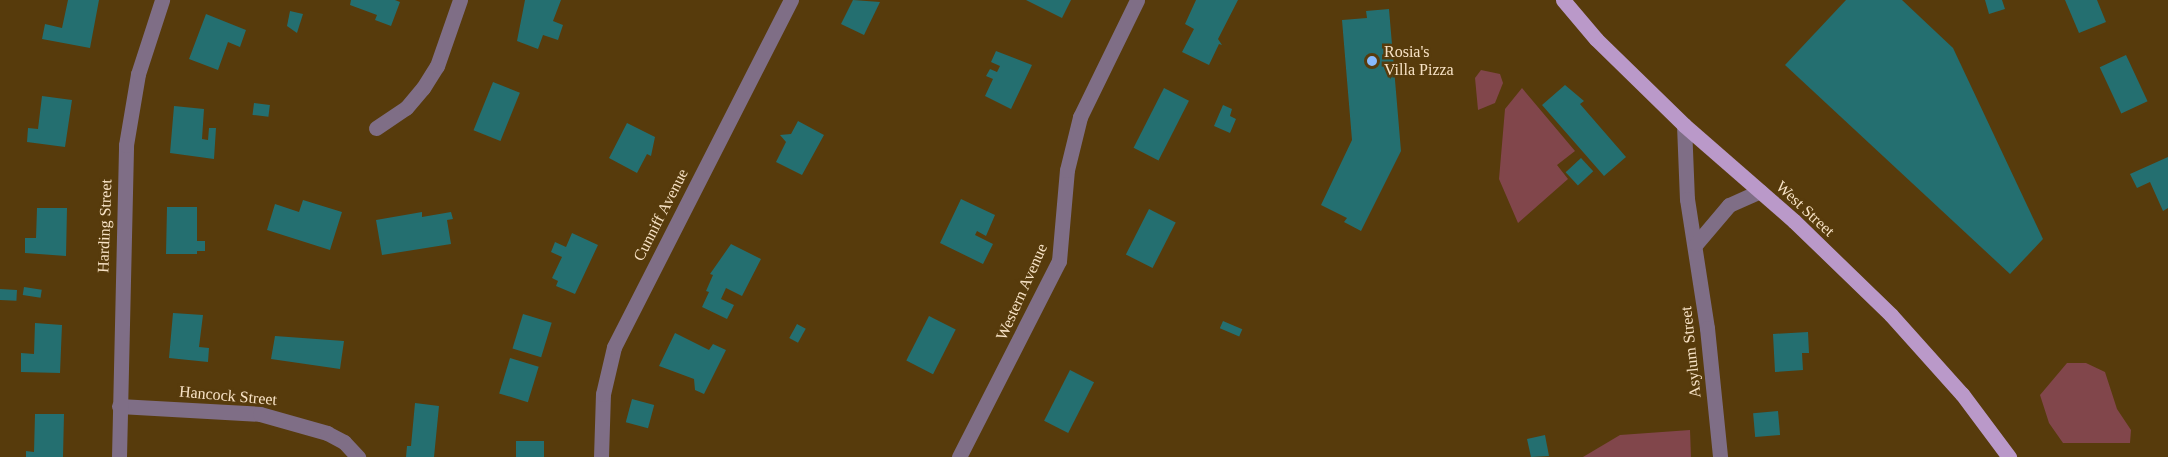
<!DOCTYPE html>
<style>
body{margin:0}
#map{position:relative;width:2168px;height:457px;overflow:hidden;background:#573b0c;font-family:"Times New Roman",serif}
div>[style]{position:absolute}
.green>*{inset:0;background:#81464b}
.building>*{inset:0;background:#246f70;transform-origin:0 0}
.street>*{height:15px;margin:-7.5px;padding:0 7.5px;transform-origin:7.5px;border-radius:7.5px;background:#7f6e86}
.primary>*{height:15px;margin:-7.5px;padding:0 7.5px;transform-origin:7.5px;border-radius:7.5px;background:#ba99c9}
.dots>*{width:16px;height:16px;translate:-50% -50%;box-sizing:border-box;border:3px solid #573b0c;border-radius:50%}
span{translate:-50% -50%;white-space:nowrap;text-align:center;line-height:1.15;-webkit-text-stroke:5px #573b0c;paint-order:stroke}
.poi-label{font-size:16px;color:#f7e2c5}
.left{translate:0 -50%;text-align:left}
.street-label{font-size:16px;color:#f7e2c5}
</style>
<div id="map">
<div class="green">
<i style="clip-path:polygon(1481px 70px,1500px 74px,1503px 83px,1495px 103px,1478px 110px,1475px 78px)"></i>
<i style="clip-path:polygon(1522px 88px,1575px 151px,1557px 165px,1568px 179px,1518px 223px,1499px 179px,1505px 109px)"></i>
<i style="clip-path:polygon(2067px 363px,2086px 363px,2105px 372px,2117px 409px,2131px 430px,2130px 443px,2063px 443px,2049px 423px,2040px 395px)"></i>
<i style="clip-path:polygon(1690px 430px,1691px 457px,1583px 457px,1620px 435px)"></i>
</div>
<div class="building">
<i style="clip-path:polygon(68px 0,99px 0,90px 48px,42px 39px,45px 24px,62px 28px)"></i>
<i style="clip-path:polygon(351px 0,395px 0,400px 2px,391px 26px,375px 20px,377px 15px,350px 5px)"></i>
<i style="clip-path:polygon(525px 0,561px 0,553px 21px,563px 25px,558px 40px,543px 35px,538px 49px,517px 41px)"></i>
<i style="clip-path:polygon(853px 0,880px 2px,864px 35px,841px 24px)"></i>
<i style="clip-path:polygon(1026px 0,1071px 0,1062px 18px)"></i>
<i style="clip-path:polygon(1196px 0,1238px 0,1218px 39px,1222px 45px,1219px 44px,1209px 65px,1182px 52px,1194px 29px,1185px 24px)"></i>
<i style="clip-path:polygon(1846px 0,1902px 0,1953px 48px,2043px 239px,2010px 274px,1785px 65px)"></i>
<i style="clip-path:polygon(1985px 0,2002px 0,2005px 9px,1989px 14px)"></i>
<i style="clip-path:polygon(2065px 0,2097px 0,2106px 22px,2079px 33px)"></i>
<i style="clip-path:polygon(1389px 9px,1401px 151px,1361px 231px,1344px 222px,1347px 218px,1321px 205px,1352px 140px,1342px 20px,1367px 18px,1366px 11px)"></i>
<i style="clip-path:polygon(290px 11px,303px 14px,297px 33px,287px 26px)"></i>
<i style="clip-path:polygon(206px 14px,246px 30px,240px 47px,228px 42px,218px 70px,189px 59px)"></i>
<i style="clip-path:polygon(996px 51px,1032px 65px,1011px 109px,985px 96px,993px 79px,986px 76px,990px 69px,997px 72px,1000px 66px,991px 62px)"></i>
<i style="left:2126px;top:55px;width:51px;height:29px;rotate:65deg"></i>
<i style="left:493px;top:82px;width:29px;height:52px;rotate:22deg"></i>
<i style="clip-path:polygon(1565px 85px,1584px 101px,1580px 104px,1626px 157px,1604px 176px,1542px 105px)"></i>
<i style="left:1164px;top:88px;width:28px;height:67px;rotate:27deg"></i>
<i style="clip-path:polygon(42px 96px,72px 100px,65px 147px,27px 142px,28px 128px,38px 129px)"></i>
<i style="left:254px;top:103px;width:16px;height:12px;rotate:7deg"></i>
<i style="clip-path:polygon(1223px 105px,1232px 109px,1230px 116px,1236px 119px,1230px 133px,1214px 126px)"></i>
<i style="clip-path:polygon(174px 106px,204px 109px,202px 139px,208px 140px,209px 128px,216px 128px,214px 159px,170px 153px)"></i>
<i style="clip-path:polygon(798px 121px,824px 135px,802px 175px,776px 162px,786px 142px,780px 135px,791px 134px)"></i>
<i style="clip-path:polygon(627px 123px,655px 137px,651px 156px,647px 154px,637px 173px,609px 158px)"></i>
<i style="clip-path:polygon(2168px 157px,2168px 208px,2163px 211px,2150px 182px,2137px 188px,2130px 174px)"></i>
<i style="left:1581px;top:158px;width:18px;height:21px;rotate:47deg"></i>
<i style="clip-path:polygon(961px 199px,995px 215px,986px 236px,977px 231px,975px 235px,993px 244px,983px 264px,940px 243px)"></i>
<i style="clip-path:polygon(303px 200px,342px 212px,330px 250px,267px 230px,275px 204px,299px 212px)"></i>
<i style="clip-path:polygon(167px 207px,197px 207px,197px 241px,205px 241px,205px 251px,197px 251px,197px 254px,166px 254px)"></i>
<i style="clip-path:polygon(37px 208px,67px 208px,66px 256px,25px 253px,25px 238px,36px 238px)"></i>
<i style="left:1149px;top:209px;width:30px;height:51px;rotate:27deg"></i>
<i style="clip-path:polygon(422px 212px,422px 217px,451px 212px,453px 219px,447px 220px,451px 244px,382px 255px,376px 220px)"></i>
<i style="clip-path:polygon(572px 233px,598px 245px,575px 294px,556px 286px,558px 281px,552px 278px,562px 257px,551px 252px,555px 242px,566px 247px)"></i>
<i style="clip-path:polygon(731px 244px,761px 259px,742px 296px,726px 288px,721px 299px,734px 305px,727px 319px,702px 307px,709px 292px,706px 291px,713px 275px,710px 274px)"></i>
<i style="left:24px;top:287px;width:18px;height:8px;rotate:9deg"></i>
<i style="left:0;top:289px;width:17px;height:11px;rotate:3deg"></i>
<i style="clip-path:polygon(173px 313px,203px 315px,199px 347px,209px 348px,208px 362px,169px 358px)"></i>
<i style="left:523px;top:314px;width:30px;height:36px;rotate:17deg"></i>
<i style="left:929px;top:316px;width:30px;height:50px;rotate:27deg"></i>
<i style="left:1223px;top:321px;width:21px;height:8px;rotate:23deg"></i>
<i style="clip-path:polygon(35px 323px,62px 325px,60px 373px,21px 372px,21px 353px,34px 354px)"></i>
<i style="left:797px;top:324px;width:10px;height:16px;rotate:29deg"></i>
<i style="clip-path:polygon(1808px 332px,1809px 353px,1802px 353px,1803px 370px,1775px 372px,1773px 334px)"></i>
<i style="clip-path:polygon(675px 333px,709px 350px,713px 344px,726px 350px,704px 394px,695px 390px,694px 379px,659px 366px)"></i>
<i style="clip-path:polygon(275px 336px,344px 341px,340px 369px,271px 359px)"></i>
<i style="left:510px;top:358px;width:30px;height:37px;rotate:17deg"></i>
<i style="left:1070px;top:370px;width:27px;height:57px;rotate:27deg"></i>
<i style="left:632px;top:399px;width:23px;height:24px;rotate:15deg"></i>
<i style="clip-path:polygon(415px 403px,439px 406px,434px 457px,406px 457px,407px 446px,411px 446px)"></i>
<i style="left:1778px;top:411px;width:24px;height:25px;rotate:85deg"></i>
<i style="clip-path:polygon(35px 414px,64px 414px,63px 457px,26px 457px,26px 451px,34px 452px)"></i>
<i style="clip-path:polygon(1545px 435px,1549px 456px,1531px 457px,1527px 439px)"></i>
<i style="left:544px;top:441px;width:16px;height:28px;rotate:90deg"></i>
</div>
<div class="street">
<i style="left:1684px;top:125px;width:74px;rotate:87.7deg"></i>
<i style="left:1687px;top:199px;width:131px;rotate:81.2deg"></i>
<i style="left:1707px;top:328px;width:130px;rotate:84.2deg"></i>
<i style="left:376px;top:128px;width:36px;rotate:-34deg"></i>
<i style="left:406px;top:108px;width:26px;rotate:-50deg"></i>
<i style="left:423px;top:88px;width:26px;rotate:-58deg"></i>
<i style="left:437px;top:66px;width:70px;rotate:-70.8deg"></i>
<i style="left:1696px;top:244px;width:51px;rotate:-49.8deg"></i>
<i style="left:1729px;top:205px;width:34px;rotate:-24deg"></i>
<i style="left:119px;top:406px;width:141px;rotate:3.2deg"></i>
<i style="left:260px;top:414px;width:70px;rotate:15.8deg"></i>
<i style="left:327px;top:433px;width:19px;rotate:28deg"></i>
<i style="left:344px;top:442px;width:21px;rotate:47deg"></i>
<i style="left:119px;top:457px;width:312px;rotate:-88.7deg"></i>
<i style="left:126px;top:145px;width:72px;rotate:-80.4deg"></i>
<i style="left:138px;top:74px;width:78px;rotate:-72deg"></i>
<i style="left:601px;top:457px;width:63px;rotate:-88.2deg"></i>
<i style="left:603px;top:394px;width:48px;rotate:-76.8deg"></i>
<i style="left:614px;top:347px;width:390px;rotate:-63deg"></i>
<i style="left:959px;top:457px;width:220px;rotate:-63deg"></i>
<i style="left:1059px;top:261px;width:91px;rotate:-85deg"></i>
<i style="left:1067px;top:170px;width:55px;rotate:-76.2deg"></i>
<i style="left:1080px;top:117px;width:130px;rotate:-64deg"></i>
</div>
<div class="primary">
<i style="left:1563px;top:0;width:51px;rotate:49.8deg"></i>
<i style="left:1596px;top:39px;width:123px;rotate:44.3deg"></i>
<i style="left:1684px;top:125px;width:146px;rotate:41.1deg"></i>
<i style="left:1794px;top:221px;width:135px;rotate:44.1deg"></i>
<i style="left:1891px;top:315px;width:106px;rotate:48.1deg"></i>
<i style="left:1962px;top:394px;width:79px;rotate:53.3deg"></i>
</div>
<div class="dots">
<i style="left:1372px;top:61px;background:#88bafc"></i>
</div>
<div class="poi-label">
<span class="left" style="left:1384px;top:61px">Rosia's<br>Villa Pizza</span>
</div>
<div class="street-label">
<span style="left:1805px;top:209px;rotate:43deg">West Street</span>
<span style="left:661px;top:215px;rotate:-63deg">Cunniff Avenue</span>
<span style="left:105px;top:226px;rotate:-88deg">Harding Street</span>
<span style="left:1022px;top:292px;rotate:-66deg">Western Avenue</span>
<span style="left:1691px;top:352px;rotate:-96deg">Asylum Street</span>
<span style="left:228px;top:396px;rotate:5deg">Hancock Street</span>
</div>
</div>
